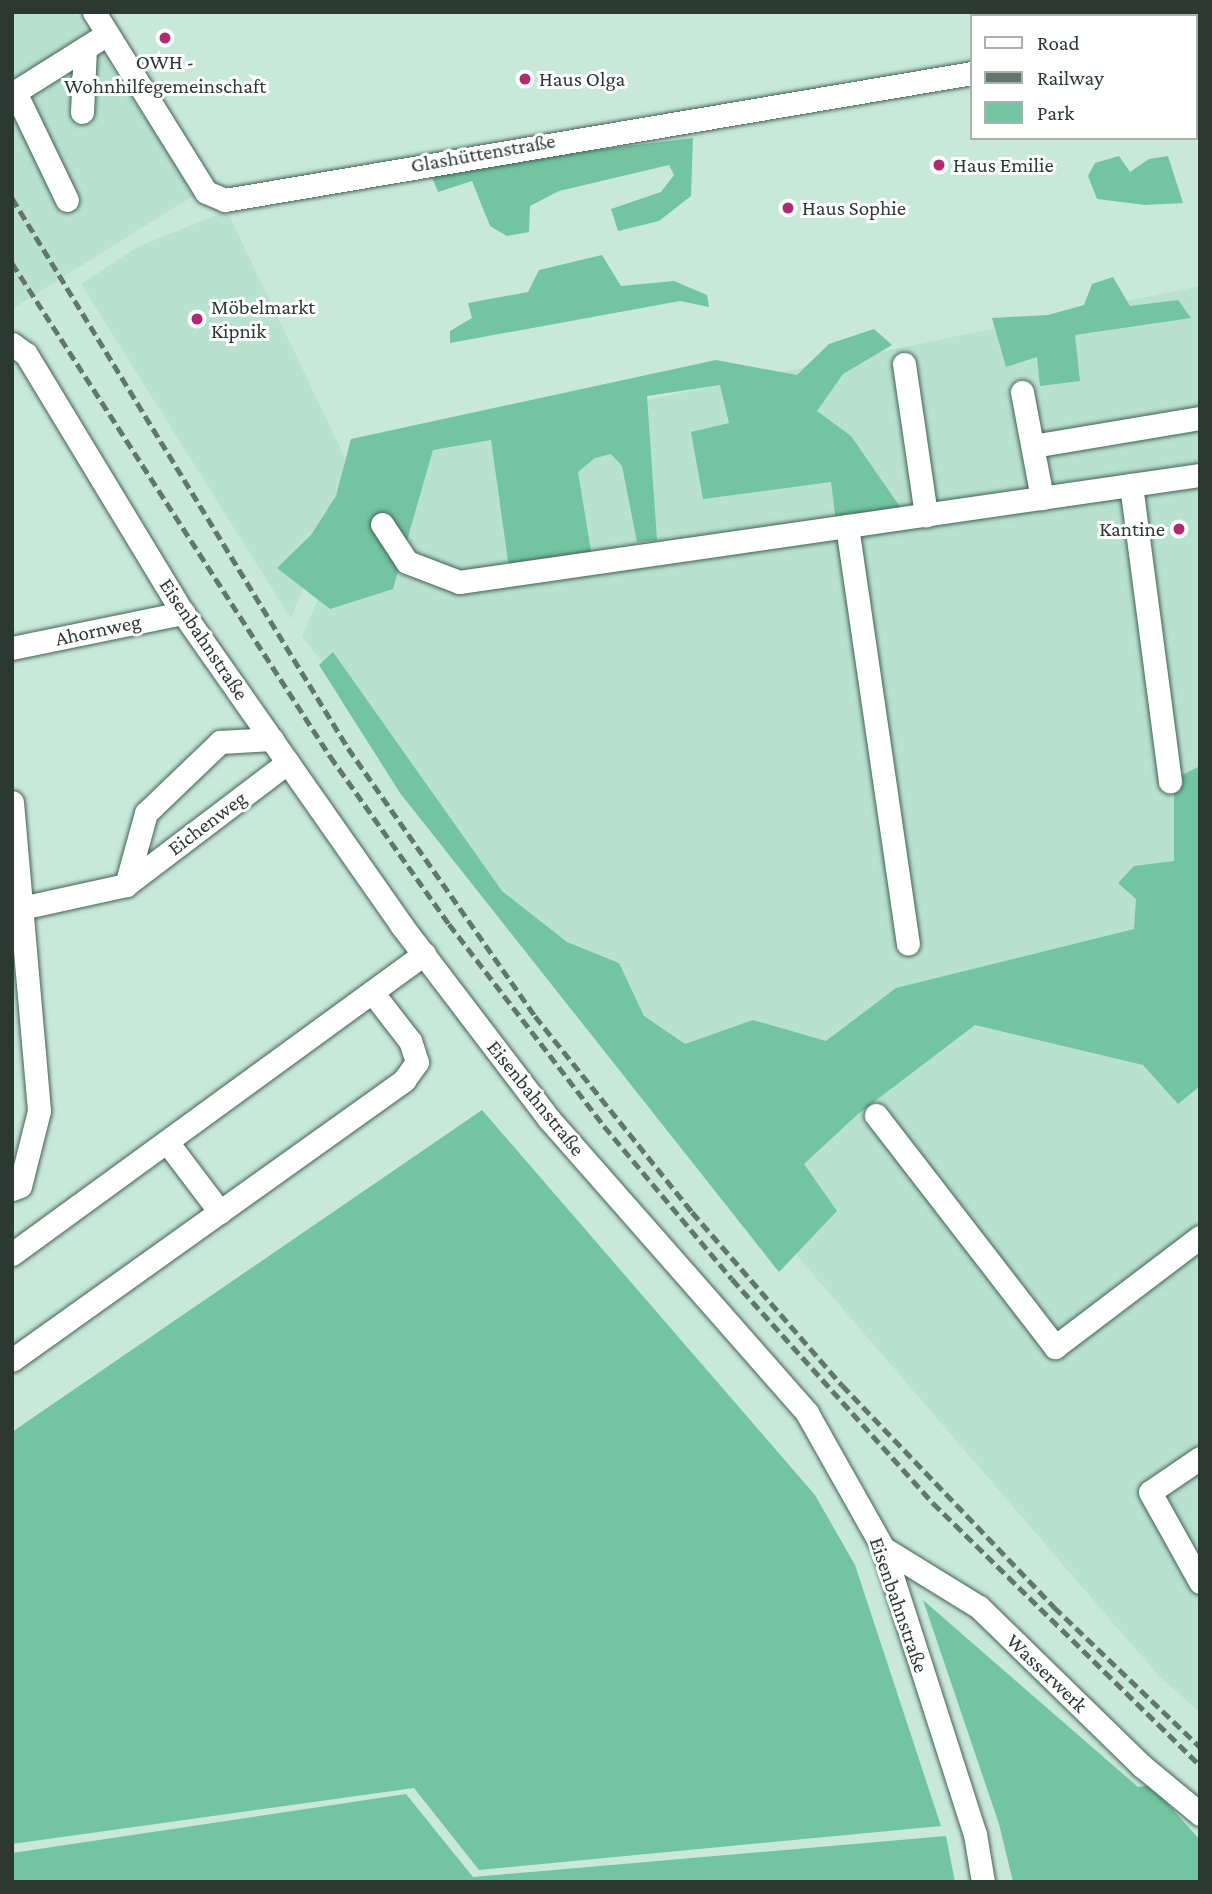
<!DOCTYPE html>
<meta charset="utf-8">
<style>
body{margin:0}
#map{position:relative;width:1212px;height:1894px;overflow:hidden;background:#c8e9da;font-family:"Crimson Pro",serif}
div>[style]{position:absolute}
.built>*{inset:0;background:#b8e2cf}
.green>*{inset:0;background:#72c4a2}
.roads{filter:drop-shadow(0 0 2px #446154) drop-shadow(0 0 2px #446154)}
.minor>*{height:23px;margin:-11.5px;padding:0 11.5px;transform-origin:11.5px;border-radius:11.5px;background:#fff}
.rail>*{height:5px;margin-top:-2.5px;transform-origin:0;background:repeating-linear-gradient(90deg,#62766d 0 10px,transparent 0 15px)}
.dots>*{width:19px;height:19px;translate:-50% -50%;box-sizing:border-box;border:4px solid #fff;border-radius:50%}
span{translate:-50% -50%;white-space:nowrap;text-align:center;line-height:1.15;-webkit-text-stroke:6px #fff;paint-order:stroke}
.poi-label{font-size:21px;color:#2c3933}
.left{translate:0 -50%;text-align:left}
.right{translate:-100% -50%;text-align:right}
.street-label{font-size:21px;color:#2c3933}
.frame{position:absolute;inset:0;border:14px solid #2c3933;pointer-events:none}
.legend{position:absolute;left:970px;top:14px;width:228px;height:126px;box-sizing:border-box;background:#fff;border:2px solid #abb0ad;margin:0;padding:9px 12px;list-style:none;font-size:21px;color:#2c3933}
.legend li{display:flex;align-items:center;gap:14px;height:35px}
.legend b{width:35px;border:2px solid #abb0ad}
</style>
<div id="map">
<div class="built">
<i style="clip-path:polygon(12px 12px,74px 12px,196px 194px,12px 309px)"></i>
<i style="clip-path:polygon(227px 211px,350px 468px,291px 619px,81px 284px,139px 246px)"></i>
<i style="clip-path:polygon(1200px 286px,1200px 1713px,1157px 1674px,688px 1129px,302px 636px,380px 455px)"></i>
</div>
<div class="green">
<i style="clip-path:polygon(693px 138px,691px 196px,659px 221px,618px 231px,611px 209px,661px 192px,674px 175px,669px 165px,559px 191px,530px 206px,529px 232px,507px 236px,490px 226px,472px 181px,438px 192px,429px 170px)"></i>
<i style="clip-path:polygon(1119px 156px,1130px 172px,1149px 159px,1168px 156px,1183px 203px,1145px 205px,1097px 199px,1088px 176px,1095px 163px)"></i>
<i style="clip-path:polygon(602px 255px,621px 286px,674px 281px,707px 295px,709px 307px,680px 301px,450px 343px,450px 331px,472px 318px,468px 303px,528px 292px,539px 270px)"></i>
<i style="clip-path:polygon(1113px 277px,1130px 306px,1178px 300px,1191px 318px,1075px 335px,1080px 381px,1040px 386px,1037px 357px,1006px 367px,992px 318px,1048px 315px,1084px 305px,1092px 284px)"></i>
<i style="clip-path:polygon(874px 329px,892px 345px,843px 374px,817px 411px,851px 436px,903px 511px,836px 522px,831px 482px,703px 499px,691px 432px,729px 423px,720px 385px,647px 396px,657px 540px,637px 542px,622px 466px,611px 454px,595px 458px,578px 472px,592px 557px,509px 568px,491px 440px,433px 450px,393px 589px,330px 609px,277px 568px,311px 535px,336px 496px,351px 439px,716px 360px,797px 375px,829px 344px)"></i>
<i style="clip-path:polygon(333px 652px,502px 891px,567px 942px,619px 963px,644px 1016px,685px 1044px,753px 1020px,826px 1041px,896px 988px,1134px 929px,1136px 899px,1118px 883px,1134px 866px,1174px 861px,1174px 779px,1200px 766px,1200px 1086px,1178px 1104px,1143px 1065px,975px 1025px,858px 1114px,804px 1164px,837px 1211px,779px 1272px,400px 793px,319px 665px)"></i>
<i style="clip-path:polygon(482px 1110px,815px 1495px,855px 1565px,941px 1826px,479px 1870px,414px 1788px,12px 1844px,12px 1432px)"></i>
<i style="clip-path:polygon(923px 1600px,1138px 1787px,1151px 1785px,1200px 1840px,1200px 1882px,1013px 1882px,999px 1824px)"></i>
<i style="clip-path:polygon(406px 1794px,473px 1877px,946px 1836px,955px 1882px,12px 1882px,12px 1853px)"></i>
</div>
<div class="roads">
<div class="minor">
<i style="left:94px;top:12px;width:212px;rotate:58.1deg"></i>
<i style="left:206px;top:192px;width:21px;rotate:23deg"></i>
<i style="left:225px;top:200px;width:758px;rotate:-9.65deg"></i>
<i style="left:1196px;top:26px;width:13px;rotate:72deg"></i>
<i style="left:82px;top:112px;width:64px;rotate:-87.3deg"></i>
<i style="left:67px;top:200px;width:120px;rotate:-115.7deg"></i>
<i style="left:15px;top:92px;width:109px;rotate:-32.2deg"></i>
<i style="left:12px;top:344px;width:17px;rotate:36deg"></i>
<i style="left:26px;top:354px;width:303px;rotate:58.8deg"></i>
<i style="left:183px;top:613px;width:382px;rotate:55deg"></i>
<i style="left:402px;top:926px;width:243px;rotate:52.7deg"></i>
<i style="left:549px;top:1119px;width:391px;rotate:48.7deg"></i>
<i style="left:807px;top:1413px;width:155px;rotate:60.6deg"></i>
<i style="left:883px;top:1548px;width:300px;rotate:72.2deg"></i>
<i style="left:975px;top:1834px;width:49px;rotate:80.5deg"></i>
<i style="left:904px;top:364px;width:153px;rotate:81.7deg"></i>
<i style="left:1022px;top:392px;width:108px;rotate:79.3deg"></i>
<i style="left:1033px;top:446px;width:169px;rotate:-9.5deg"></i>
<i style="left:1131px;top:485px;width:299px;rotate:82.5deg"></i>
<i style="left:382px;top:524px;width:45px;rotate:56.7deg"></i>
<i style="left:407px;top:562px;width:56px;rotate:21deg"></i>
<i style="left:459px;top:582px;width:749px;rotate:-8.22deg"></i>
<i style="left:847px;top:526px;width:422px;rotate:81.7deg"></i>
<i style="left:12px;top:648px;width:175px;rotate:-11.6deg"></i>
<i style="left:12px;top:802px;width:310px;rotate:85deg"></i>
<i style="left:39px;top:1111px;width:77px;rotate:104.2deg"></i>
<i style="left:20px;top:1186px;width:9px;rotate:159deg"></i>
<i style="left:126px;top:885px;width:75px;rotate:-74.5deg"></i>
<i style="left:146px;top:813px;width:103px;rotate:-43.8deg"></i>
<i style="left:220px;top:742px;width:52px;rotate:-3.3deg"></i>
<i style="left:12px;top:910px;width:117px;rotate:-12.4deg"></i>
<i style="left:126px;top:885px;width:203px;rotate:-37.2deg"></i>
<i style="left:876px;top:1115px;width:293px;rotate:52.3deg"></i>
<i style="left:1055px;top:1347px;width:182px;rotate:-37.2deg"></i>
<i style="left:167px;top:1142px;width:88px;rotate:52.9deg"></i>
<i style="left:12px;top:1254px;width:510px;rotate:-36.06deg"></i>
<i style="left:12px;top:1360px;width:482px;rotate:-35.5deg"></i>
<i style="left:404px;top:1080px;width:22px;rotate:-54deg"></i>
<i style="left:417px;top:1062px;width:22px;rotate:-108deg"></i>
<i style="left:410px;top:1041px;width:62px;rotate:-127.8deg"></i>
<i style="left:1200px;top:1458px;width:60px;rotate:145.8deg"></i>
<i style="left:1150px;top:1492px;width:103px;rotate:60.9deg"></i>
<i style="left:883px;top:1548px;width:113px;rotate:31.6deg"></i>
<i style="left:979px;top:1607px;width:228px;rotate:44.3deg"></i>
<i style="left:1142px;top:1766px;width:75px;rotate:39.6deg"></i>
</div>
</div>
<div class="rail">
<i style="left:12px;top:198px;width:645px;rotate:58.58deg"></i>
<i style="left:348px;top:748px;width:327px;rotate:55.1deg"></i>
<i style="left:535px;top:1016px;width:251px;rotate:51.3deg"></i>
<i style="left:692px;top:1212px;width:229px;rotate:49.1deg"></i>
<i style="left:842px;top:1385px;width:307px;rotate:46.3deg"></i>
<i style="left:1054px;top:1607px;width:202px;rotate:43.8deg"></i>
<i style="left:12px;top:263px;width:587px;rotate:57.18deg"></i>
<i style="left:330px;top:756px;width:206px;rotate:54.7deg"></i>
<i style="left:449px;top:924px;width:255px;rotate:52.5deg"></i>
<i style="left:604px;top:1126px;width:199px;rotate:50.1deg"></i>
<i style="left:732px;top:1279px;width:301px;rotate:48.1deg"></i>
<i style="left:933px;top:1503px;width:374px;rotate:44.5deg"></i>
</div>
<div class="dots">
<i style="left:165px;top:38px;background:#af2a70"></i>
<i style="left:525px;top:79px;background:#af2a70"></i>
<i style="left:939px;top:165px;background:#af2a70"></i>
<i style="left:788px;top:208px;background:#af2a70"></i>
<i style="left:197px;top:319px;background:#af2a70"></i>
<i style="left:1179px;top:529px;background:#af2a70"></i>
</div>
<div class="poi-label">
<span style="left:165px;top:74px">OWH -<br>Wohnhilfegemeinschaft</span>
<span class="left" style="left:539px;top:79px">Haus Olga</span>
<span class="left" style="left:953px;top:165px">Haus Emilie</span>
<span class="left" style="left:802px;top:208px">Haus Sophie</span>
<span class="left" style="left:211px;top:319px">Möbelmarkt<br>Kipnik</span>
<span class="right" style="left:1165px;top:529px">Kantine</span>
</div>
<div class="street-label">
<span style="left:483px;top:153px;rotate:-10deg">Glashüttenstraße</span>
<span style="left:98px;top:630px;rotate:-12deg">Ahornweg</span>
<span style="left:204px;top:639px;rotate:56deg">Eisenbahnstraße</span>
<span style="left:207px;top:823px;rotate:-37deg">Eichenweg</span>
<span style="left:536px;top:1098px;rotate:51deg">Eisenbahnstraße</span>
<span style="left:899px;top:1605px;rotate:71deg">Eisenbahnstraße</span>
<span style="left:1047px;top:1673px;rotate:44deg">Wasserwerk</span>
</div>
<div class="frame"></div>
<ul class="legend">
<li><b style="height:9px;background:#fff"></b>Road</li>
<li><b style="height:9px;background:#62766d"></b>Railway</li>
<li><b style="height:19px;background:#72c4a2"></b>Park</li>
</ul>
</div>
